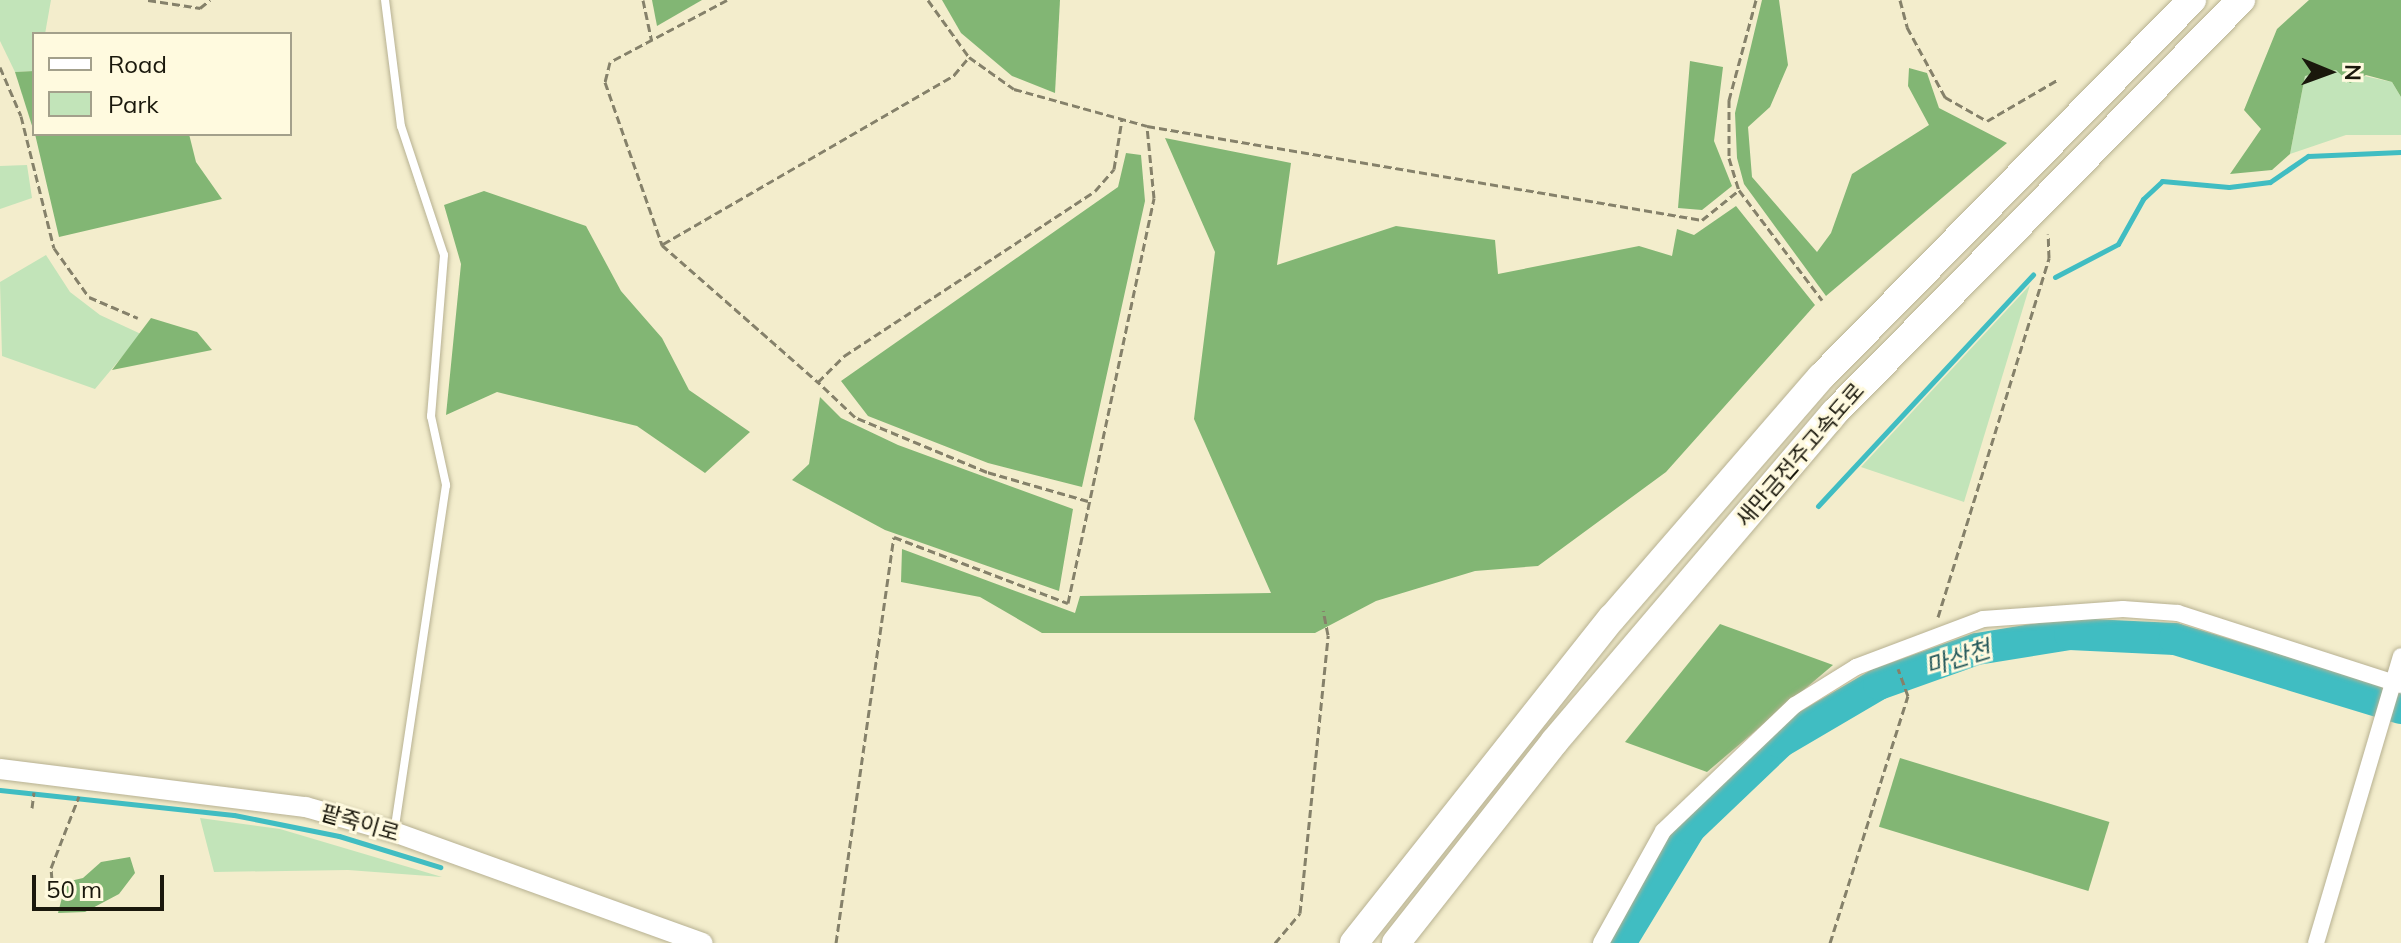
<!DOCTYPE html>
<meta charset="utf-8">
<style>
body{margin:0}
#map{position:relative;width:2401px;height:943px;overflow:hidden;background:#f3edcc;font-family:Mulish,"Noto Sans KR",sans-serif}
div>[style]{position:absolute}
.green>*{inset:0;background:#c2e4b9}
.forest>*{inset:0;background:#82b674;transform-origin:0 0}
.stream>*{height:5px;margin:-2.5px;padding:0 2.5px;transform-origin:2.5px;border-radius:2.5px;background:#40bdc2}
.river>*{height:32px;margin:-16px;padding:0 16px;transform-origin:16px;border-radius:16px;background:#40bdc2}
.path>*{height:3px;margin-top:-1.5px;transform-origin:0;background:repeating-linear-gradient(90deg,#85816a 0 8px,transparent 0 12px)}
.roads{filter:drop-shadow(0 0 2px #b7b192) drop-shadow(0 0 2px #b7b192)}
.service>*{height:8px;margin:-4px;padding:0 4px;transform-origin:4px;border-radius:4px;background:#fff}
.minor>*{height:16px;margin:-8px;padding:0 8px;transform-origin:8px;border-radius:8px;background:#fff}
.tertiary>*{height:20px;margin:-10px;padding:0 10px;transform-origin:10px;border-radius:10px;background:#fff}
.motorway>*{height:28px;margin:-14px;padding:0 14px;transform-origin:14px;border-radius:14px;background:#fff}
span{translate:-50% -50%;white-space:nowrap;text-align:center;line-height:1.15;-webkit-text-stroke:6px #fffadf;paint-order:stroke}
.street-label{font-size:22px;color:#1a180c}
.water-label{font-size:24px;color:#24585a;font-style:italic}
.legend{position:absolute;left:32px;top:32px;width:260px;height:104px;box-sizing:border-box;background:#fffadf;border:2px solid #a3a08b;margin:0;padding:10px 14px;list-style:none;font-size:24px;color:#1a180c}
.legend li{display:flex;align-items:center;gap:16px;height:40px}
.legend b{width:40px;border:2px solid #a3a08b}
.north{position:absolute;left:2289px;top:32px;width:80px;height:80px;-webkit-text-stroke:6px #fffadf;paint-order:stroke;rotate:91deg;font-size:22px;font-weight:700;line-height:32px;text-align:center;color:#1a180c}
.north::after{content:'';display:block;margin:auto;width:28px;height:36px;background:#1a180c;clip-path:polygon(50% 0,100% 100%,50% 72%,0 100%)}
.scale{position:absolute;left:32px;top:875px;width:132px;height:36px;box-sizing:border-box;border:4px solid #1a180c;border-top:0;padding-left:10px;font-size:24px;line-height:28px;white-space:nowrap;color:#1a180c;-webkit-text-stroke:6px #fffadf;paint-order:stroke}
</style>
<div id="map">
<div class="green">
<i style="clip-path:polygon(0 0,51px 0,45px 34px,34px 34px,34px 71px,15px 72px,0 41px)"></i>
<i style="clip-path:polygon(2336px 70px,2392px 82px,2401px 97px,2401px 135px,2346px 135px,2290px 154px,2305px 76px)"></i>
<i style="clip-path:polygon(27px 165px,32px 198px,0 209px,0 166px)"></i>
<i style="clip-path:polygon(46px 255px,70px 292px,100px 315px,141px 334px,95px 389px,2px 356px,0 282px)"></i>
<i style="clip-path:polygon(2030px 285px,1964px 502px,1861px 467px)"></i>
<i style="clip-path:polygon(200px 818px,280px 829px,442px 877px,348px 870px,214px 872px)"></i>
</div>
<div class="forest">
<i style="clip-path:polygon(652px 0,702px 0,657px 26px)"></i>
<i style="clip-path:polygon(942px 0,1060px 0,1055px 93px,1012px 76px,961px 33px)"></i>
<i style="clip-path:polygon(1762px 0,1779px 0,1788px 65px,1770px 107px,1748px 127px,1752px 177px,1817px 252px,1831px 233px,1852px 174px,1929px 125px,1908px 86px,1909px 68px,1927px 73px,1939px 108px,2007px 143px,1826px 296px,1744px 184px,1737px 158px,1735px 113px)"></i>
<i style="clip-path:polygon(2309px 0,2401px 0,2401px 97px,2392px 82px,2366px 75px,2350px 83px,2336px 70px,2305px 76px,2290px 154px,2272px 170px,2230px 174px,2261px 129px,2244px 110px,2277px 29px)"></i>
<i style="clip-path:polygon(1690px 61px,1723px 67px,1714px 141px,1732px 186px,1702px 210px,1678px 208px)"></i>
<i style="clip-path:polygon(34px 71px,34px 132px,15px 72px)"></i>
<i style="clip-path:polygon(35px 134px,189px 134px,196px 162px,222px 199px,59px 237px)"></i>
<i style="clip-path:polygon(1165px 138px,1291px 163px,1277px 265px,1396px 226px,1495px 240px,1498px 274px,1639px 246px,1672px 256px,1677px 229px,1694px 235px,1736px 206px,1815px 305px,1666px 472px,1538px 566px,1475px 571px,1376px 601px,1315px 633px,1042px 633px,980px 597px,901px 582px,902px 549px,1075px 613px,1080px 596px,1271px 593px,1194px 419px,1215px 252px)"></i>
<i style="clip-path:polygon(1126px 153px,1141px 155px,1145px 201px,1082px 487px,988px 463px,868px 416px,841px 381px,1118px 187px)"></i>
<i style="clip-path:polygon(484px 191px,586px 226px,621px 291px,662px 338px,689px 390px,750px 432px,705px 473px,637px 426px,497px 392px,446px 415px,461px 264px,444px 205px)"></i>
<i style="clip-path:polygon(151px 318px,197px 332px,212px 350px,112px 370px)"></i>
<i style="clip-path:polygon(820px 397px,841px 418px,898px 445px,1073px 509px,1059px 591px,885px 530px,792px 480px,809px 464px)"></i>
<i style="clip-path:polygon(1720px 624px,1833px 665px,1707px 772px,1625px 742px)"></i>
<i style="left:1900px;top:758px;width:219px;height:72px;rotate:17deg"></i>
<i style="clip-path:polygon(130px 857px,135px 873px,119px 894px,85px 912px,58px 913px,66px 882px,83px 878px,101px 862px)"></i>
</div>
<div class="stream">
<i style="left:2055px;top:277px;width:71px;rotate:-27.6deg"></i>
<i style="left:2118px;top:244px;width:51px;rotate:-60.9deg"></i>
<i style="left:2143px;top:199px;width:26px;rotate:-43deg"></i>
<i style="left:2162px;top:181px;width:67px;rotate:5.1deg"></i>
<i style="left:2229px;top:187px;width:41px;rotate:-7deg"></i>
<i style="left:2270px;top:182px;width:46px;rotate:-34.4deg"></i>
<i style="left:2308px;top:156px;width:93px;rotate:-2.5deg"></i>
<i style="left:1818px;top:506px;width:316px;rotate:-47.1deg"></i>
<i style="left:0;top:790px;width:235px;rotate:6.1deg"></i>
<i style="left:234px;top:815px;width:107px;rotate:11.3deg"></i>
<i style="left:339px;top:836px;width:106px;rotate:17.1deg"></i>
</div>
<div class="river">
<i style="left:1620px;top:943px;width:135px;rotate:-58.7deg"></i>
<i style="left:1690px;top:828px;width:124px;rotate:-43.7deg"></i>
<i style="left:1780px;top:742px;width:115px;rotate:-30.4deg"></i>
<i style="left:1879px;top:684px;width:104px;rotate:-19.7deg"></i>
<i style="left:1977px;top:649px;width:94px;rotate:-9.2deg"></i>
<i style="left:2070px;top:634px;width:105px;rotate:2.7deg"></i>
<i style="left:2175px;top:639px;width:236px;rotate:17deg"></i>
</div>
<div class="path">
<i style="left:148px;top:0;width:53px;rotate:8.7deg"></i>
<i style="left:200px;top:8px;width:13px;rotate:-39deg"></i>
<i style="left:643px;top:0;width:40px;rotate:78deg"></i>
<i style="left:727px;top:0;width:132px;rotate:152.1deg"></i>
<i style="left:610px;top:62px;width:21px;rotate:104deg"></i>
<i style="left:605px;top:82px;width:173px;rotate:70.7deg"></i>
<i style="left:662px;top:245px;width:208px;rotate:41.3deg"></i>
<i style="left:928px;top:0;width:70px;rotate:54.3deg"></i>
<i style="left:969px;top:57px;width:55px;rotate:35.4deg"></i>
<i style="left:1014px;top:89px;width:138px;rotate:15.5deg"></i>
<i style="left:1147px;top:126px;width:563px;rotate:9.61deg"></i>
<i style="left:1702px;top:220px;width:48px;rotate:-39deg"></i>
<i style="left:1756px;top:0;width:104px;rotate:105.1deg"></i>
<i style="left:1729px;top:100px;width:58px;rotate:90deg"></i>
<i style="left:1729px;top:158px;width:34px;rotate:73deg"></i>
<i style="left:1739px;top:190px;width:138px;rotate:53deg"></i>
<i style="left:1900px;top:0;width:28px;rotate:75deg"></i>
<i style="left:1907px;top:27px;width:80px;rotate:61.5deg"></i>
<i style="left:1945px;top:97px;width:48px;rotate:29.7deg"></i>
<i style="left:1987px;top:121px;width:83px;rotate:-30.3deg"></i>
<i style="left:0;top:67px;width:53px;rotate:66.8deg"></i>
<i style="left:21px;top:116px;width:136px;rotate:76deg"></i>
<i style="left:54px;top:248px;width:60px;rotate:54.5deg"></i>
<i style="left:89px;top:297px;width:53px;rotate:23.2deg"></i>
<i style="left:663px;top:244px;width:337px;rotate:-30.1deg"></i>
<i style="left:954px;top:75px;width:23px;rotate:-50deg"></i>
<i style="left:1088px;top:501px;width:105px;rotate:-164deg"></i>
<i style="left:987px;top:472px;width:143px;rotate:-157.4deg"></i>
<i style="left:855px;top:417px;width:51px;rotate:-136.6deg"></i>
<i style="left:818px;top:382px;width:37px;rotate:-45deg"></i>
<i style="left:844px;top:356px;width:300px;rotate:-33.3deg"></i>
<i style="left:1095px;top:191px;width:29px;rotate:-49deg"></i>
<i style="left:1114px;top:169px;width:51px;rotate:-80.9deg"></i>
<i style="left:1938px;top:617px;width:376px;rotate:-72.8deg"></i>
<i style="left:2049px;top:258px;width:24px;rotate:-92deg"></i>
<i style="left:32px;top:808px;width:16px;rotate:-83deg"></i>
<i style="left:71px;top:900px;width:20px;rotate:-153deg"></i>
<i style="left:53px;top:891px;width:23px;rotate:-95deg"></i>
<i style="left:51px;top:868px;width:77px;rotate:-68.7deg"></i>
<i style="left:836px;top:943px;width:410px;rotate:-81.9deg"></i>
<i style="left:894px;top:537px;width:186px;rotate:20.8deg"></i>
<i style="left:1068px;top:603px;width:414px;rotate:-78deg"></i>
<i style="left:1154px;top:198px;width:72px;rotate:-95.6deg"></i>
<i style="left:1275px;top:943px;width:39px;rotate:-50deg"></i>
<i style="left:1300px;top:913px;width:279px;rotate:-84.2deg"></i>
<i style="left:1328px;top:635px;width:25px;rotate:-101deg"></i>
<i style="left:1830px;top:943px;width:259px;rotate:-72.5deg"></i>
<i style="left:1908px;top:696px;width:29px;rotate:-110deg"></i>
</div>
<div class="roads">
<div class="service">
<i style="left:385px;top:0;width:127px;rotate:82.8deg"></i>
<i style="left:401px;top:126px;width:136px;rotate:71.6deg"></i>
<i style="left:444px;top:255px;width:162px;rotate:94.6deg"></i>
<i style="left:431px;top:416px;width:71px;rotate:77.7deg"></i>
<i style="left:446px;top:485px;width:350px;rotate:98.5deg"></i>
</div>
<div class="minor">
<i style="left:1601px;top:943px;width:128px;rotate:-61deg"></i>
<i style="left:1663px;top:831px;width:182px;rotate:-43.7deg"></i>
<i style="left:1795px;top:705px;width:72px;rotate:-31.9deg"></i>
<i style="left:1856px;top:667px;width:136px;rotate:-20.7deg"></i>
<i style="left:1983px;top:619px;width:140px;rotate:-4.1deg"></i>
<i style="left:2123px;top:609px;width:55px;rotate:4.2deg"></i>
<i style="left:2178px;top:613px;width:234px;rotate:17.9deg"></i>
<i style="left:2316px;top:943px;width:299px;rotate:-73.5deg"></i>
</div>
<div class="tertiary">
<i style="left:0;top:769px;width:308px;rotate:7.1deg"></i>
<i style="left:306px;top:807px;width:91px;rotate:15.9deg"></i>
<i style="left:394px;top:832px;width:328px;rotate:19.8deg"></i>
</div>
<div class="motorway">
<i style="left:1354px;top:943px;width:415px;rotate:-51.6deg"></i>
<i style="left:1612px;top:618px;width:319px;rotate:-49.1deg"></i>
<i style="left:1821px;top:377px;width:529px;rotate:-45.46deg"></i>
<i style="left:1396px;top:943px;width:257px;rotate:-51.8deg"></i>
<i style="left:1555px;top:741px;width:431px;rotate:-49.6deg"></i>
<i style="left:1834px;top:413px;width:580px;rotate:-45.42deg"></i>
</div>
</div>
<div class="street-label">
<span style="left:1800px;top:455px;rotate:-49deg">새만금전주고속도로</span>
<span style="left:360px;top:823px;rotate:16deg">팥죽이로</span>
</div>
<div class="water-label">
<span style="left:1958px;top:658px;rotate:-17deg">마산천</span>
</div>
<ul class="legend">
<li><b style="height:10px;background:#fff"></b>Road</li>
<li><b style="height:22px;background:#c2e4b9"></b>Park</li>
</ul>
<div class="north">N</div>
<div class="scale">50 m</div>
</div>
